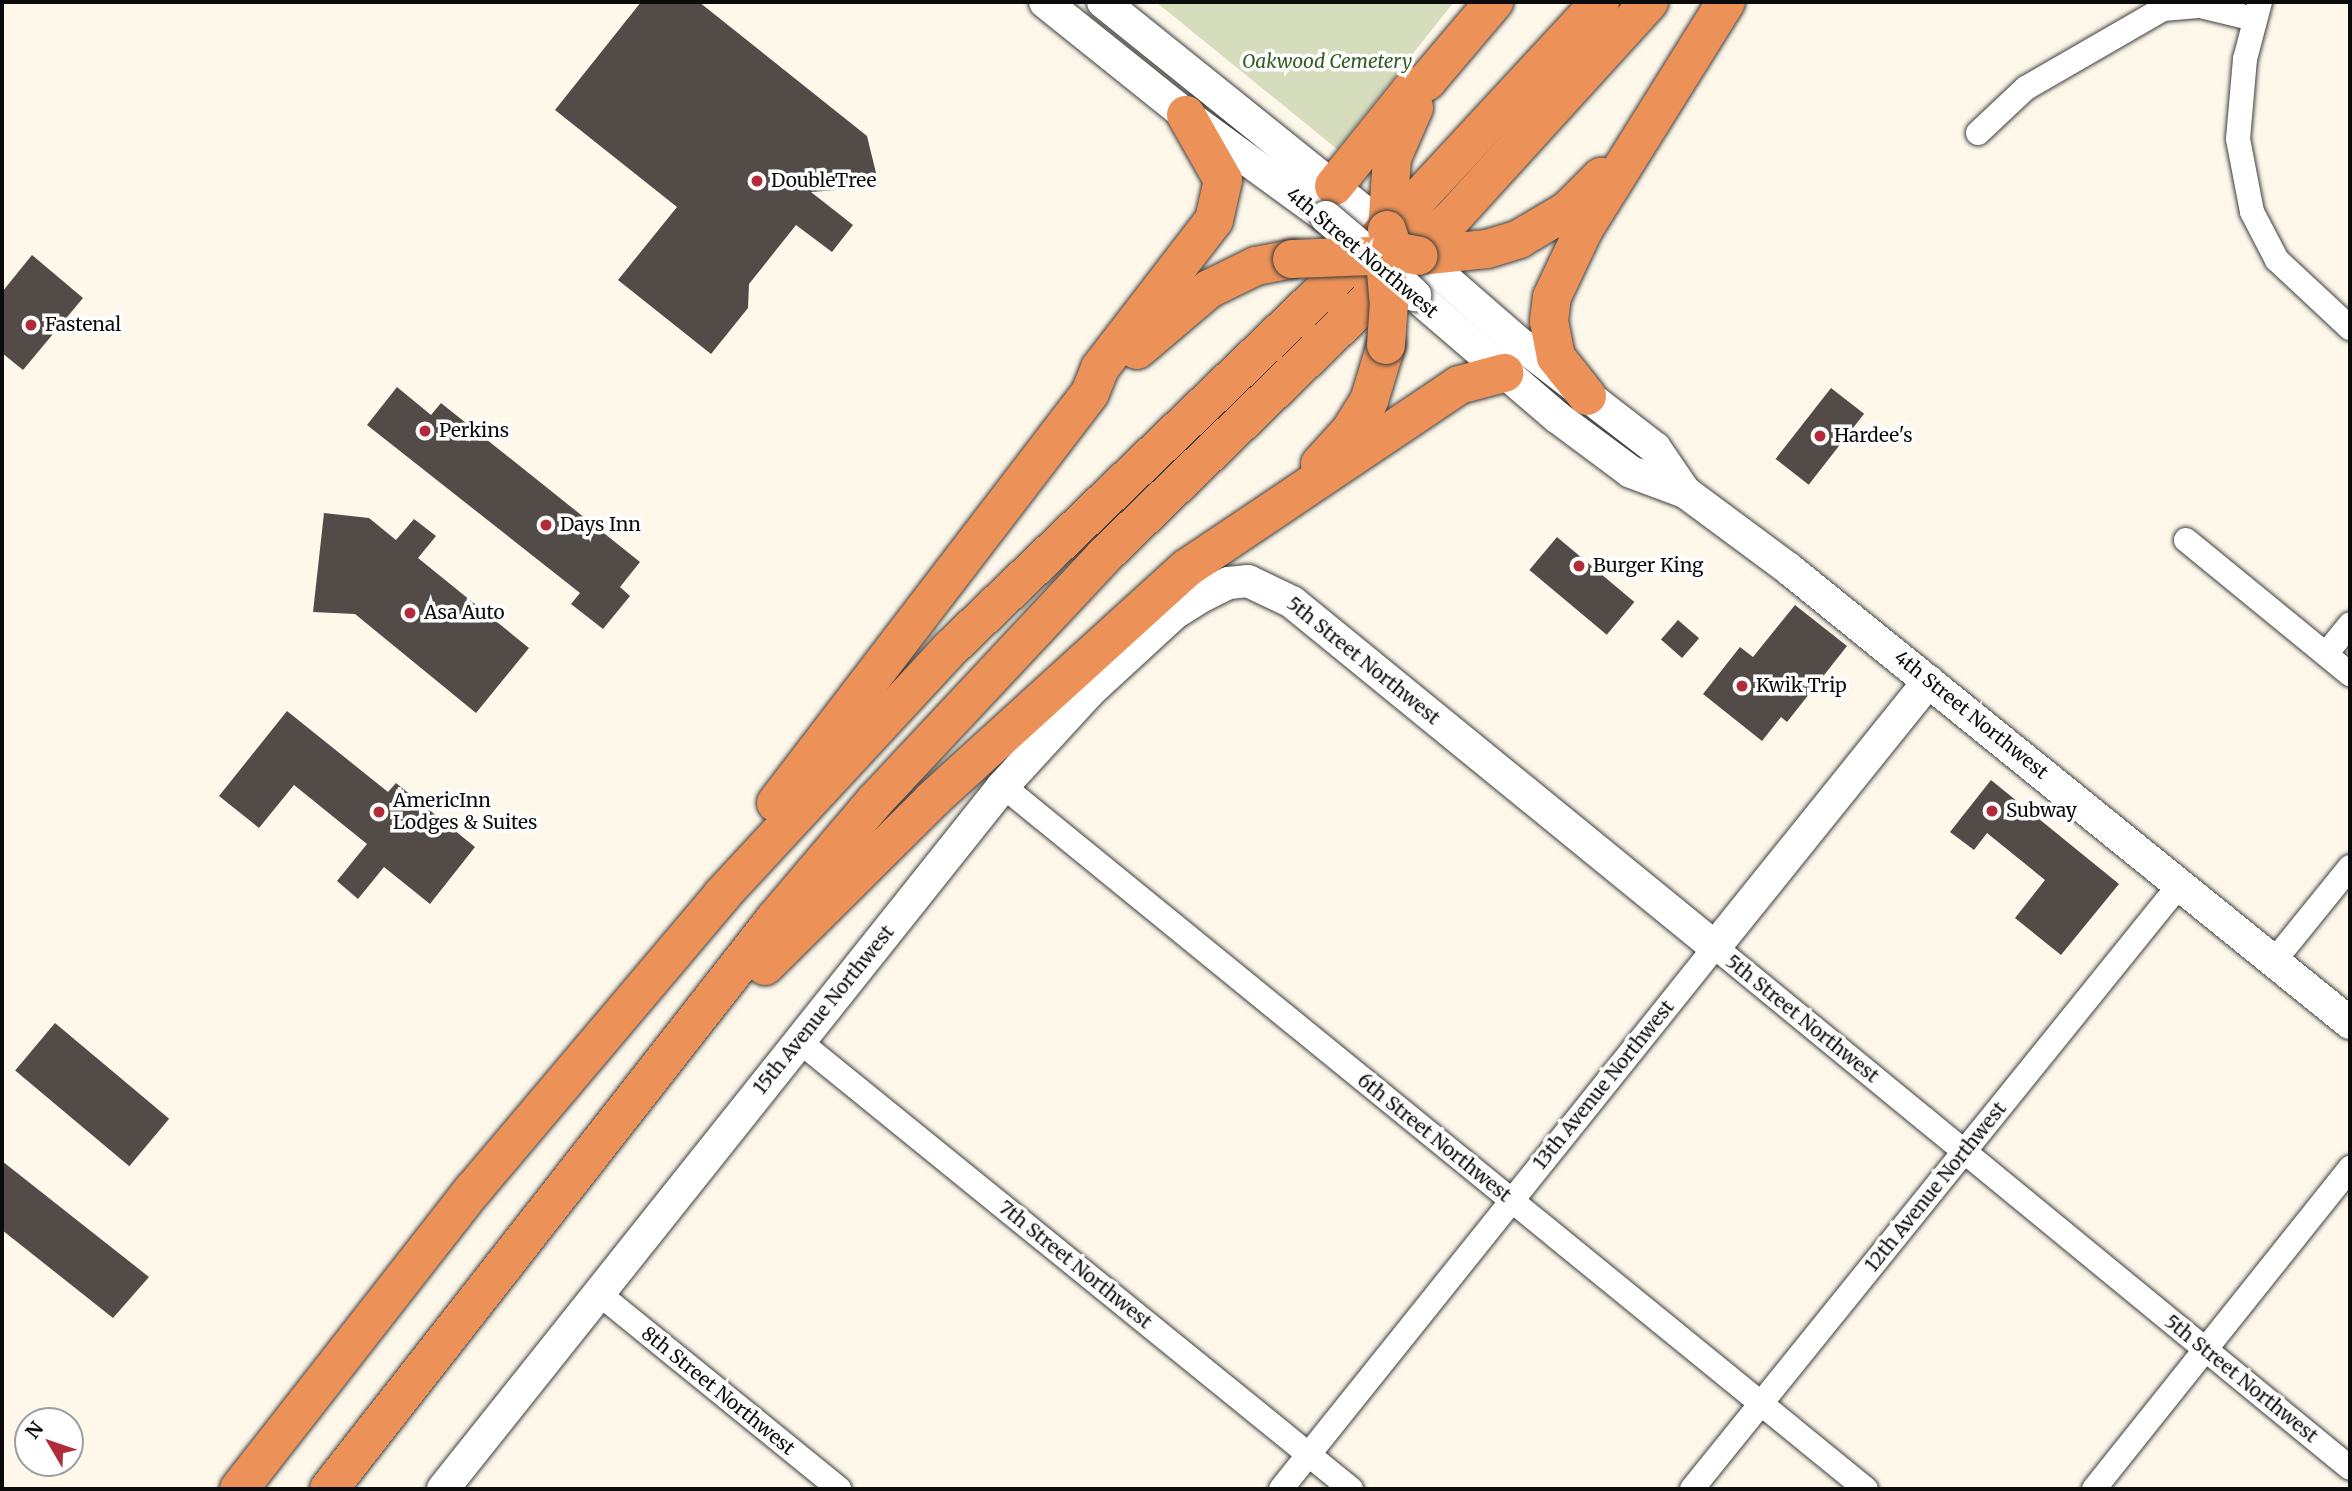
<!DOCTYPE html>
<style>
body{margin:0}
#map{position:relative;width:2352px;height:1491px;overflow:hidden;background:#fef8ea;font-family:Merriweather,serif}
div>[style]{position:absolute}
.cemetery>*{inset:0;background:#d5ddbd}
.building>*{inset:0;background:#534b48;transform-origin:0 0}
.roads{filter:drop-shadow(0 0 2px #3e3e3e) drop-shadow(0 0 2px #3e3e3e)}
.minor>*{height:24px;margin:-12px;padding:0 12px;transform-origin:12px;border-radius:12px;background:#fff}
.tertiary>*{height:32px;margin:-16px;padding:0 16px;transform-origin:16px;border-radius:16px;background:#fff}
.motorway>*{height:38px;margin:-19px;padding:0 19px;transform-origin:19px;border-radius:19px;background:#ec9259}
.bridges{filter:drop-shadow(0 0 2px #3e3e3e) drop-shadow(0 0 2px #3e3e3e)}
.tertiary-bridge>*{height:32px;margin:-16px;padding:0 16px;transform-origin:16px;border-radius:16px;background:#fff}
.motorway-bridge>*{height:38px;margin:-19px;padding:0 19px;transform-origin:19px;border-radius:19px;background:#ec9259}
.dots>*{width:19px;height:19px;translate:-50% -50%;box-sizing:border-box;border:4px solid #fff;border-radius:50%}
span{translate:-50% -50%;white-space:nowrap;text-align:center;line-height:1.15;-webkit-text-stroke:7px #fff;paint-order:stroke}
.park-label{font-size:19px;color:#315e20;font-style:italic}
.poi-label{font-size:19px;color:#0b0b0b}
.left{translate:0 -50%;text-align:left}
.street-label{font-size:19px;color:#0b0b0b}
.frame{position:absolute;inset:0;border:4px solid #0b0b0b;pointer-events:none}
.north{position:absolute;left:14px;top:1407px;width:70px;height:70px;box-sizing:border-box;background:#fff;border:2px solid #9d9d9d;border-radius:50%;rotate:309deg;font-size:19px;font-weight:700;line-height:28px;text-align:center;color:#0b0b0b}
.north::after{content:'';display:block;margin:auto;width:24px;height:32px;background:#b22b3b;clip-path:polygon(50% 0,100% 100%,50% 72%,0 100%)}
</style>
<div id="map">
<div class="cemetery">
<i style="clip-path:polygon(1156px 2px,1454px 2px,1337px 149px)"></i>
</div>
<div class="building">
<i style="clip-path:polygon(641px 2px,699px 2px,867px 136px,876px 173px,863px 188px,811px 192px,853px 225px,832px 252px,796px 225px,749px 284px,748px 308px,711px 354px,618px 280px,677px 207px,555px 110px)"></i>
<i style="clip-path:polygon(32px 255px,83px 298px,23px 370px,2px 353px,2px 292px)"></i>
<i style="clip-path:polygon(397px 387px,431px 415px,441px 403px,640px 562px,620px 587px,630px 596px,603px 629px,571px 604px,580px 593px,367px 425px)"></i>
<i style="left:1831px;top:388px;width:42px;height:90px;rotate:38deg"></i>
<i style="clip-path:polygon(324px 513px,369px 518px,396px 540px,414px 519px,436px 536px,418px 558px,529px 648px,476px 713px,355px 614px,313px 612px)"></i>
<i style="left:1557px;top:537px;width:101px;height:43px;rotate:40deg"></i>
<i style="clip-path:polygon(1795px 605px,1847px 646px,1787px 722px,1781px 717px,1762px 741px,1703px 694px,1740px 647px,1753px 657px)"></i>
<i style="left:1678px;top:620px;width:28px;height:26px;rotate:41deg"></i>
<i style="clip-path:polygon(287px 711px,388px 792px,396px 783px,475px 847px,430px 904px,384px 867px,358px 899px,337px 881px,367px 844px,294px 785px,259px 828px,219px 796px)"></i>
<i style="clip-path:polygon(1991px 780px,2119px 884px,2061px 955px,2015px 918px,2045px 880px,1987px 833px,1974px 850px,1950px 832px)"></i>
<i style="left:55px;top:1023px;width:149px;height:62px;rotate:40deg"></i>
<i style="clip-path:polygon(2px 1161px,149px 1277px,113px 1318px,2px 1230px)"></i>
</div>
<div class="roads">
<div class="minor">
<i style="left:2260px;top:2px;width:59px;rotate:104.7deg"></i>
<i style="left:2245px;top:59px;width:80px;rotate:95deg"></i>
<i style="left:2238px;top:139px;width:74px;rotate:79.1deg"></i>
<i style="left:2252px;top:212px;width:54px;rotate:62.5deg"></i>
<i style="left:2277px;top:260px;width:100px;rotate:43deg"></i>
<i style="left:1978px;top:133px;width:66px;rotate:-43.2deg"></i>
<i style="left:2026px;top:88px;width:158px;rotate:-30deg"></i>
<i style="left:2163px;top:9px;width:38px;rotate:-5deg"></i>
<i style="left:2201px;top:6px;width:55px;rotate:13.8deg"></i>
<i style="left:2186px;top:540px;width:212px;rotate:39.3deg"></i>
<i style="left:2326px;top:654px;width:38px;rotate:-51deg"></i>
<i style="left:1003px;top:786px;width:1113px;rotate:39.17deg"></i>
<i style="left:2274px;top:961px;width:121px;rotate:-51deg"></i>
<i style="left:799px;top:1041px;width:711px;rotate:39.06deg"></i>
<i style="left:597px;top:1292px;width:312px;rotate:39.1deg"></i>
<i style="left:1281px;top:1489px;width:694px;rotate:-51.31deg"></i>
<i style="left:1715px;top:947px;width:821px;rotate:39.37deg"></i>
<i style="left:1692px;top:1489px;width:777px;rotate:-51.11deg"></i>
<i style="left:2094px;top:1489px;width:411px;rotate:-51.4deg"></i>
</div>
<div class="tertiary">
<i style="left:1045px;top:2px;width:181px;rotate:38.7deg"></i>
<i style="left:1186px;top:115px;width:173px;rotate:36.1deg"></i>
<i style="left:1103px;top:2px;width:364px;rotate:38.8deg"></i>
<i style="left:1419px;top:256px;width:133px;rotate:41deg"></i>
<i style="left:1519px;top:343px;width:172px;rotate:37.7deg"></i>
<i style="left:1655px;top:448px;width:53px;rotate:55.7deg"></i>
<i style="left:1415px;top:295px;width:187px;rotate:40.7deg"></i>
<i style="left:1557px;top:417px;width:92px;rotate:36.6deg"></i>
<i style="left:1631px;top:472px;width:58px;rotate:20.3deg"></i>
<i style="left:1685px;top:492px;width:129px;rotate:36.5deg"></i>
<i style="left:1789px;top:569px;width:722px;rotate:38.98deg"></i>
<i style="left:443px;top:1489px;width:899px;rotate:-51.46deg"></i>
<i style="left:1003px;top:786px;width:127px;rotate:-47.5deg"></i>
<i style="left:1089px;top:692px;width:117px;rotate:-42.6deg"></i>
<i style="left:1175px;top:613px;width:34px;rotate:-32deg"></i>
<i style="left:1204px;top:595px;width:28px;rotate:-26deg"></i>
<i style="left:1229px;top:583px;width:19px;rotate:-6deg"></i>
<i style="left:1248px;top:581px;width:49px;rotate:25.5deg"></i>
<i style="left:1292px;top:602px;width:546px;rotate:39.2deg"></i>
<i style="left:1715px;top:947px;width:341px;rotate:-51.2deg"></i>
</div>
<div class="motorway">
<i style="left:1334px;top:186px;width:122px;rotate:-51.3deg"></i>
<i style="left:1410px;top:91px;width:20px;rotate:-30deg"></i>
<i style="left:1427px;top:81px;width:104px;rotate:-49.7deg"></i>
<i style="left:1387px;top:230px;width:72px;rotate:-86deg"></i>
<i style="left:1392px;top:158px;width:55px;rotate:-66.3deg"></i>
<i style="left:1419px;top:256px;width:68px;rotate:-5.9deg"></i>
<i style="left:1487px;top:249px;width:34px;rotate:-17deg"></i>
<i style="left:1519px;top:239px;width:57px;rotate:-30.6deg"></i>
<i style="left:1568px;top:210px;width:47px;rotate:-45deg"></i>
<i style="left:1137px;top:350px;width:94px;rotate:-40.3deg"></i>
<i style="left:1209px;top:289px;width:52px;rotate:-26.1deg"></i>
<i style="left:1256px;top:266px;width:37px;rotate:-11deg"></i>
<i style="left:1587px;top:396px;width:50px;rotate:-128.5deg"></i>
<i style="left:1556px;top:357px;width:37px;rotate:-101deg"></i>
<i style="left:1549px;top:321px;width:24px;rotate:-83deg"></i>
<i style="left:1552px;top:297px;width:75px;rotate:-64.8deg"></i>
<i style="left:1584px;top:229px;width:268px;rotate:-58deg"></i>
<i style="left:1320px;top:464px;width:45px;rotate:-47.7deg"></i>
<i style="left:1350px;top:431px;width:36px;rotate:-58deg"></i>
<i style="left:1369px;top:401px;width:59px;rotate:-73.1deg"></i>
<i style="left:776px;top:803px;width:516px;rotate:-52.55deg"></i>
<i style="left:1090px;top:393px;width:27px;rotate:-68deg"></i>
<i style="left:1100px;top:368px;width:187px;rotate:-52.4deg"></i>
<i style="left:1214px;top:220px;width:41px;rotate:-77.3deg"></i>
<i style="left:1223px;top:180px;width:75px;rotate:-119.6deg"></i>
<i style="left:765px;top:966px;width:237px;rotate:-44.8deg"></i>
<i style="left:933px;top:799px;width:343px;rotate:-42.3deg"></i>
<i style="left:1187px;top:568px;width:328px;rotate:-33.9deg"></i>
<i style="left:1459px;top:385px;width:47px;rotate:-14.9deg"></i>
<i style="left:239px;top:1489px;width:380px;rotate:-52deg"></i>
<i style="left:473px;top:1190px;width:386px;rotate:-49.8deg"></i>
<i style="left:722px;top:895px;width:338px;rotate:-47.2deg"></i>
<i style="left:952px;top:647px;width:641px;rotate:-43.86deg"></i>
<i style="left:1414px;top:203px;width:274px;rotate:-47.2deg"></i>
<i style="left:329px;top:1489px;width:722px;rotate:-51.97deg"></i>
<i style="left:774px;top:920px;width:156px;rotate:-49.7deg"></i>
<i style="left:875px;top:801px;width:337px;rotate:-46.9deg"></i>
<i style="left:1105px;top:555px;width:477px;rotate:-44.1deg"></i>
<i style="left:1448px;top:223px;width:299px;rotate:-47.7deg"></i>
</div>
</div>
<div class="bridges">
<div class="tertiary-bridge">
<i style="left:1326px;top:217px;width:60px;rotate:40.3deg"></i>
<i style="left:1386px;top:268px;width:40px;rotate:43deg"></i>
</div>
<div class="motorway-bridge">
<i style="left:1387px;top:230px;width:22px;rotate:72deg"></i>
<i style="left:1394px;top:251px;width:25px;rotate:11deg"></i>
<i style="left:1292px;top:259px;width:80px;rotate:-2.1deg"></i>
<i style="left:1386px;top:345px;width:39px;rotate:-86deg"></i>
<i style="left:1389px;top:306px;width:38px;rotate:-95deg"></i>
</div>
</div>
<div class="dots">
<i style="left:757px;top:181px;background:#b22b3b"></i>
<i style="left:31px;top:325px;background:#b22b3b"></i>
<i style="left:425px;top:431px;background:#b22b3b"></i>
<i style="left:1820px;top:436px;background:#b22b3b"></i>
<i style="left:546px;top:525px;background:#b22b3b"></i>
<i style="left:1579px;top:566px;background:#b22b3b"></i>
<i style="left:410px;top:613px;background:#b22b3b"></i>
<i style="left:1742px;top:686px;background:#b22b3b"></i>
<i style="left:1992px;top:811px;background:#b22b3b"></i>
<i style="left:379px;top:812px;background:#b22b3b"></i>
</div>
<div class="park-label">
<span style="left:1327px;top:62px">Oakwood Cemetery</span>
</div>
<div class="poi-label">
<span class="left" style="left:771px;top:181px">DoubleTree</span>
<span class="left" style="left:45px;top:325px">Fastenal</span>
<span class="left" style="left:439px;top:431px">Perkins</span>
<span class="left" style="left:1834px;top:436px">Hardee's</span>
<span class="left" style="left:560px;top:525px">Days Inn</span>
<span class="left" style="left:1593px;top:566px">Burger King</span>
<span class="left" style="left:424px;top:613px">Asa Auto</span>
<span class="left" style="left:1756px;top:686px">Kwik Trip</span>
<span class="left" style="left:393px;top:812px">AmericInn<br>Lodges &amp; Suites</span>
<span class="left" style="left:2006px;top:811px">Subway</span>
</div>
<div class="street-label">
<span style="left:1362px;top:253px;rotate:40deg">4th Street Northwest</span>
<span style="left:1363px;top:661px;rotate:39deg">5th Street Northwest</span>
<span style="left:1971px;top:715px;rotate:39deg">4th Street Northwest</span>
<span style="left:824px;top:1010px;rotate:-51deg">15th Avenue Northwest</span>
<span style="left:1802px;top:1019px;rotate:39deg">5th Street Northwest</span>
<span style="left:1604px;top:1085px;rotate:-51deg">13th Avenue Northwest</span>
<span style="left:1434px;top:1138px;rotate:39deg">6th Street Northwest</span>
<span style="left:1936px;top:1187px;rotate:-51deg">12th Avenue Northwest</span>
<span style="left:1075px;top:1265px;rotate:39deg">7th Street Northwest</span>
<span style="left:2241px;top:1379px;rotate:39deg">5th Street Northwest</span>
<span style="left:718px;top:1391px;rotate:39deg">8th Street Northwest</span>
</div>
<div class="frame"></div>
<div class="north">N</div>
</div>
